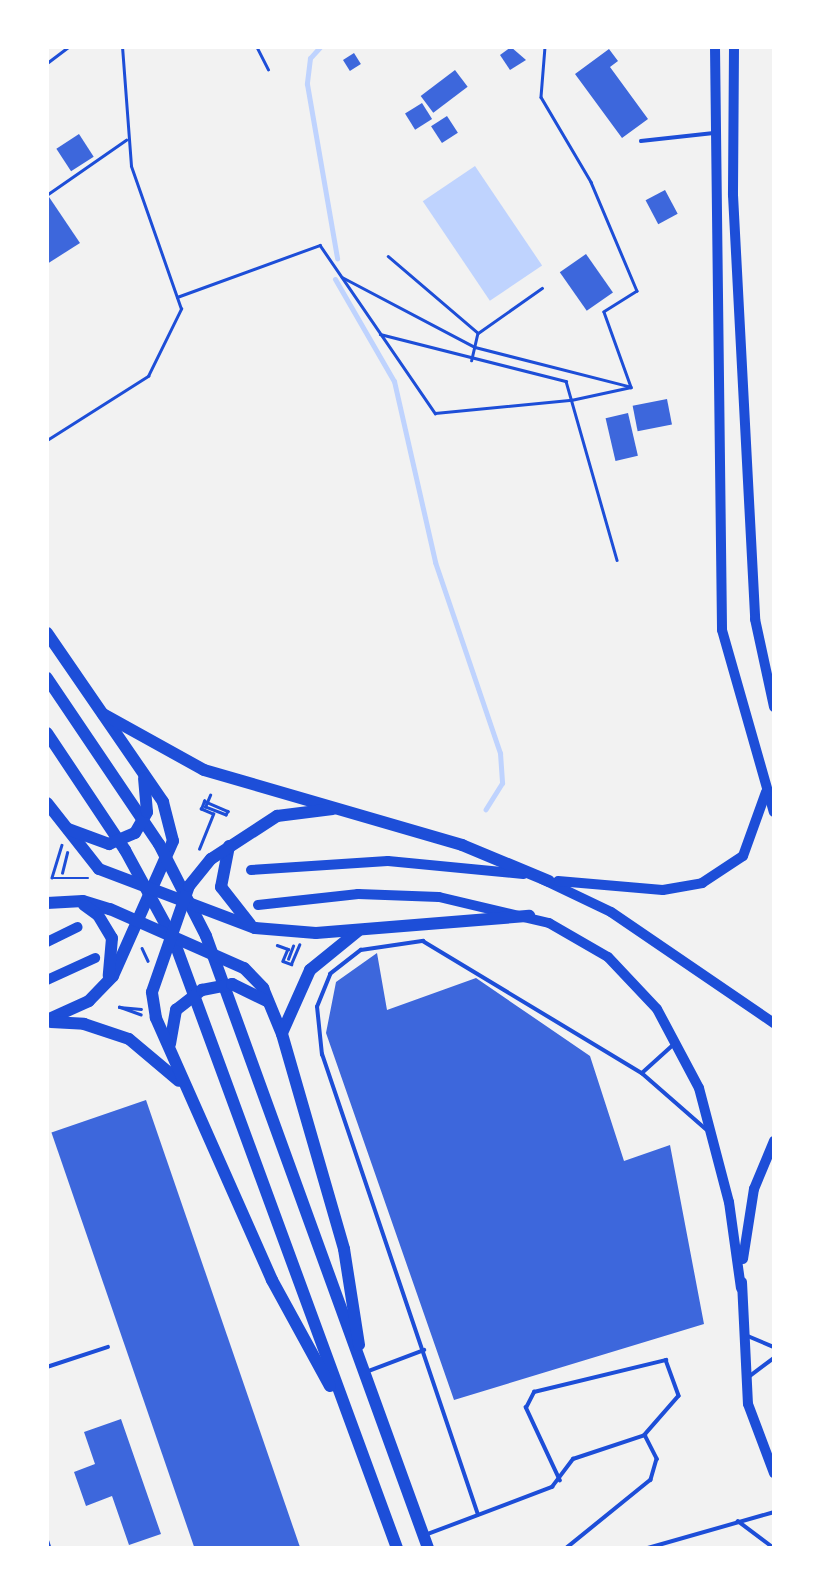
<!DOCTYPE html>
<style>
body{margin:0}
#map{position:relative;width:821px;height:1595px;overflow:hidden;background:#f2f2f2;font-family:Bitter,serif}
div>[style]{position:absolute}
.water>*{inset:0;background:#bfd3fe;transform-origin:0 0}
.stream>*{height:5px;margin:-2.5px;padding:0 2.5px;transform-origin:2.5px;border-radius:2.5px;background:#bfd3fe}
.building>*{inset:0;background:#3d67dc;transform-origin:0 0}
.path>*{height:2.5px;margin:-1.25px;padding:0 1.25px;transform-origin:1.25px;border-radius:1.25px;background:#1d4ed8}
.service>*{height:3.5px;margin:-1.75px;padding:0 1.75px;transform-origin:1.75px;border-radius:1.75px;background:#1d4ed8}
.secondary>*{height:10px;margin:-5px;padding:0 5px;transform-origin:5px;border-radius:5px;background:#1d4ed8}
.primary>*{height:12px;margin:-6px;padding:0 6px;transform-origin:6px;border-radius:6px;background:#1d4ed8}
span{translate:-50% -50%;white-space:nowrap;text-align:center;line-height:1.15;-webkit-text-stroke:5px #fff;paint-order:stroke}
.frame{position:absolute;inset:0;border:49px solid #fff;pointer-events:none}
</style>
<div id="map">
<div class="water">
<i style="left:475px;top:166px;width:120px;height:63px;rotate:56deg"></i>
</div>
<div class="stream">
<i style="left:320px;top:47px;width:15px;rotate:132deg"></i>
<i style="left:310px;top:58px;width:26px;rotate:97deg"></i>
<i style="left:307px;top:84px;width:177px;rotate:80.2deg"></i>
<i style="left:335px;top:279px;width:118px;rotate:60deg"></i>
<i style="left:394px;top:381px;width:186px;rotate:77.2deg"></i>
<i style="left:435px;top:562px;width:202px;rotate:71.2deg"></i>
<i style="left:500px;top:753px;width:30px;rotate:86deg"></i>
<i style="left:502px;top:783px;width:31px;rotate:122deg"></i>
</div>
<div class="building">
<i style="clip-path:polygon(511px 47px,526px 60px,510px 70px,500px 55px)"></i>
<i style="clip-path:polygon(609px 49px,618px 61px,610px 67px,648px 119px,622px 138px,575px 74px)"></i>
<i style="left:354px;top:53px;width:13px;height:13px;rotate:58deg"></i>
<i style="left:455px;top:70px;width:21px;height:43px;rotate:53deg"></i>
<i style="left:422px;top:103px;width:19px;height:20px;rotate:58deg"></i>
<i style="left:447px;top:116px;width:20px;height:19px;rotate:57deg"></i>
<i style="left:79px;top:134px;width:27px;height:27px;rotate:57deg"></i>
<i style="left:665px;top:190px;width:27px;height:22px;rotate:62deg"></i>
<i style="clip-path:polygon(47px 194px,80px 243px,47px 264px)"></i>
<i style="left:586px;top:254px;width:47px;height:32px;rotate:55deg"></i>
<i style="left:667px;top:399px;width:26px;height:35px;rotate:79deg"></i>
<i style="left:628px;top:413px;width:44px;height:23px;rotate:77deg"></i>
<i style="clip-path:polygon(377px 953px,387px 1010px,476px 978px,590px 1056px,624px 1161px,670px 1145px,704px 1324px,454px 1400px,326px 1033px,336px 982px)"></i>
<i style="left:146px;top:1100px;width:475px;height:100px;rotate:71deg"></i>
<i style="clip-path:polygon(121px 1419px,161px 1534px,129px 1545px,112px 1496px,86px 1506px,74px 1472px,95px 1464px,84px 1432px)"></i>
</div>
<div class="path">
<i style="left:257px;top:47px;width:25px;rotate:63deg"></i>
<i style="left:545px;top:47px;width:50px;rotate:94.6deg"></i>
<i style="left:541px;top:97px;width:99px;rotate:59.5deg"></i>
<i style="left:591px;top:182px;width:118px;rotate:67.1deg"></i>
<i style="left:637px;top:291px;width:39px;rotate:148deg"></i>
<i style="left:604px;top:312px;width:80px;rotate:70.2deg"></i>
<i style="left:47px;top:63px;width:26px;rotate:-37deg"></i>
<i style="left:48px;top:194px;width:95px;rotate:-34.7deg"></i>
<i style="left:388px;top:256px;width:118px;rotate:40.5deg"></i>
<i style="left:478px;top:333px;width:28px;rotate:103deg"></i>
<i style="left:342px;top:277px;width:150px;rotate:27.8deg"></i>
<i style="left:475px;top:347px;width:158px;rotate:14.3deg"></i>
<i style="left:177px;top:297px;width:152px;rotate:-20deg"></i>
<i style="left:320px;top:245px;width:204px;rotate:55.6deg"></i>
<i style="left:435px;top:413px;width:137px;rotate:-5.5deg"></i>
<i style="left:571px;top:400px;width:61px;rotate:-12.2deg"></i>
<i style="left:478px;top:333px;width:78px;rotate:-35.1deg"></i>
<i style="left:380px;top:334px;width:192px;rotate:14.2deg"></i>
<i style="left:566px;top:381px;width:186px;rotate:74.1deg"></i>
<i style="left:47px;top:440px;width:120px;rotate:-32.4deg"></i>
<i style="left:148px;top:376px;width:75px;rotate:-63.8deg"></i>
<i style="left:181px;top:309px;width:151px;rotate:-109.3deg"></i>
<i style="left:131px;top:166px;width:119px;rotate:-94.3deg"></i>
<i style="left:62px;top:845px;width:34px;rotate:107deg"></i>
<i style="left:52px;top:878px;width:36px"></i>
<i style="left:199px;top:849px;width:38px;rotate:-68deg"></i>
<i style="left:213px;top:814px;width:13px;rotate:-157deg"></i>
<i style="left:201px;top:809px;width:9px;rotate:-69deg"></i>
<i style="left:204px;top:801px;width:26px;rotate:23deg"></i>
<i style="left:228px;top:811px;width:4px;rotate:117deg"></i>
<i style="left:226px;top:815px;width:22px;rotate:-159deg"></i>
<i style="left:205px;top:807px;width:13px;rotate:-67deg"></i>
<i style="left:62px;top:873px;width:21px;rotate:-76deg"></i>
<i style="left:277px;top:945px;width:12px;rotate:20deg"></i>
<i style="left:288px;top:949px;width:13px;rotate:113deg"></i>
<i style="left:283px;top:961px;width:9px;rotate:21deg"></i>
<i style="left:291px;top:964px;width:21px;rotate:-67deg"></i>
<i style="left:142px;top:948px;width:14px;rotate:65deg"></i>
<i style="left:288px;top:959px;width:14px;rotate:-69deg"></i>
<i style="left:141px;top:1015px;width:23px;rotate:-160deg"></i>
<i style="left:119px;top:1007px;width:22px;rotate:5deg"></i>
</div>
<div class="service">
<i style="left:641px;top:141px;width:73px;rotate:-6.3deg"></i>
<i style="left:642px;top:1073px;width:42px;rotate:-42.1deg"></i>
<i style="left:748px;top:1336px;width:28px;rotate:23deg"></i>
<i style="left:47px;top:1367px;width:64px;rotate:-18.2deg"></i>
<i style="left:369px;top:1371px;width:59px;rotate:-20.9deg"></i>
<i style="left:750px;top:1376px;width:30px;rotate:-37deg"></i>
<i style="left:560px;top:1481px;width:81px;rotate:-115deg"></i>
<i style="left:526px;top:1408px;width:18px;rotate:-63deg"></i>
<i style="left:534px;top:1392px;width:136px;rotate:-13.6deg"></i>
<i style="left:666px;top:1360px;width:38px;rotate:70deg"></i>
<i style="left:679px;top:1396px;width:52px;rotate:131.1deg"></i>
<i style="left:478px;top:1515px;width:486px;rotate:-108.7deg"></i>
<i style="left:322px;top:1055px;width:48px;rotate:-95.9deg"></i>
<i style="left:317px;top:1007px;width:35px;rotate:-68deg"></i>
<i style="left:330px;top:974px;width:39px;rotate:-38deg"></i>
<i style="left:361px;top:950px;width:63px;rotate:-8.3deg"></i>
<i style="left:423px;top:941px;width:256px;rotate:31.1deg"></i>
<i style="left:642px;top:1073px;width:85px;rotate:41.2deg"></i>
<i style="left:738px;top:1521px;width:45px;rotate:36.9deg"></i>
<i style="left:428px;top:1534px;width:133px;rotate:-20.8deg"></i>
<i style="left:552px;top:1487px;width:35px;rotate:-53deg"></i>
<i style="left:573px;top:1459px;width:76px;rotate:-18.4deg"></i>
<i style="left:645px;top:1435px;width:27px;rotate:63deg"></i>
<i style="left:657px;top:1459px;width:22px;rotate:106deg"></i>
<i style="left:651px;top:1480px;width:108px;rotate:141deg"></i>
<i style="left:47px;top:1539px;width:9px;rotate:72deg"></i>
<i style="left:648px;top:1548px;width:131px;rotate:-15.9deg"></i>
</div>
<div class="secondary">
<i style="left:715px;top:47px;width:583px;rotate:89.31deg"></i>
<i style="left:722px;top:630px;width:189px;rotate:74.1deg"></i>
<i style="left:734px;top:47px;width:148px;rotate:90.4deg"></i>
<i style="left:733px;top:195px;width:425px;rotate:87deg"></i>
<i style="left:755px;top:619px;width:90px;rotate:77.8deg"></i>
<i style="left:251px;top:870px;width:137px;rotate:-3.8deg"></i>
<i style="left:388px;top:861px;width:136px;rotate:5.5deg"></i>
<i style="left:542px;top:879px;width:76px;rotate:25.6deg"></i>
<i style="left:611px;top:912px;width:197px;rotate:34.3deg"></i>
<i style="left:558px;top:881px;width:105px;rotate:4.9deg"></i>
<i style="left:663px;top:890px;width:40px;rotate:-10deg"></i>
<i style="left:702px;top:883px;width:49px;rotate:-33.4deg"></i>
<i style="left:743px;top:856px;width:68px;rotate:-70.2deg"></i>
<i style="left:258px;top:905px;width:101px;rotate:-6.3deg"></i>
<i style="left:358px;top:894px;width:81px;rotate:2.1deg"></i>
<i style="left:439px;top:897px;width:113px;rotate:13.3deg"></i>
<i style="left:549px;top:923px;width:68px;rotate:30deg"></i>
<i style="left:608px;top:957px;width:71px;rotate:46.7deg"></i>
<i style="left:657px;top:1009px;width:89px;rotate:62deg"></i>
<i style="left:699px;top:1088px;width:118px;rotate:75.3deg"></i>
<i style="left:729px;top:1202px;width:87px;rotate:82.1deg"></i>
<i style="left:47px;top:942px;width:34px;rotate:-26deg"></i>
<i style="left:47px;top:980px;width:53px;rotate:-24.6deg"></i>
<i style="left:743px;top:1259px;width:71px;rotate:-81.1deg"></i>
<i style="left:754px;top:1189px;width:52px;rotate:-67.4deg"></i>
<i style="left:742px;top:1282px;width:122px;rotate:87.2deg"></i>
<i style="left:748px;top:1404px;width:74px;rotate:69.4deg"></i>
</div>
<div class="primary">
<i style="left:47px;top:633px;width:205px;rotate:55.5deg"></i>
<i style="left:163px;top:802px;width:40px;rotate:75.6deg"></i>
<i style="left:173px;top:841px;width:148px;rotate:114deg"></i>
<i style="left:113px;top:976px;width:35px;rotate:134deg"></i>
<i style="left:89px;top:1001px;width:46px;rotate:155.7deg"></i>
<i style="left:47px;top:678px;width:200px;rotate:56deg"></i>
<i style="left:159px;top:844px;width:103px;rotate:62.9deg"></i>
<i style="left:206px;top:936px;width:651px;rotate:70.06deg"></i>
<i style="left:103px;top:714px;width:115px;rotate:29deg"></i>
<i style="left:204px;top:770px;width:269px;rotate:16.2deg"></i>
<i style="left:462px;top:845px;width:94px;rotate:22.5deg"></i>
<i style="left:47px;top:733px;width:141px;rotate:56.3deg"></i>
<i style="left:125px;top:850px;width:100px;rotate:61.4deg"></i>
<i style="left:173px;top:938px;width:650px;rotate:69.84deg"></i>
<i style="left:47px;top:803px;width:84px;rotate:51.8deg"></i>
<i style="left:99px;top:869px;width:167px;rotate:20.7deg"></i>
<i style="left:255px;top:928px;width:61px;rotate:4.7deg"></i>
<i style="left:316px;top:933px;width:214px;rotate:-4.6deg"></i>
<i style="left:68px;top:829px;width:44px;rotate:20.1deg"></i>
<i style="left:109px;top:844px;width:28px;rotate:-23deg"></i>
<i style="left:135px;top:833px;width:24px;rotate:-60deg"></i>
<i style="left:147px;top:812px;width:34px;rotate:-95deg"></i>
<i style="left:229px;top:846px;width:42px;rotate:101deg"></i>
<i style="left:221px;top:887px;width:47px;rotate:51.9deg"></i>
<i style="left:47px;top:903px;width:36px;rotate:-3deg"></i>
<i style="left:83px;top:901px;width:28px;rotate:17deg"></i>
<i style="left:110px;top:909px;width:146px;rotate:23.8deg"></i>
<i style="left:244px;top:968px;width:28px;rotate:46deg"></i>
<i style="left:263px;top:988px;width:50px;rotate:67.6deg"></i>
<i style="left:282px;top:1034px;width:224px;rotate:73.9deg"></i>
<i style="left:344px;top:1249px;width:97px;rotate:81.1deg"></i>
<i style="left:84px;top:905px;width:17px;rotate:36deg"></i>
<i style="left:98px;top:915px;width:27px;rotate:59deg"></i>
<i style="left:112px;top:938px;width:38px;rotate:95deg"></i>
<i style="left:51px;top:1022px;width:33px;rotate:3deg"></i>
<i style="left:84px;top:1024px;width:47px;rotate:18.4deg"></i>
<i style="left:129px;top:1039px;width:65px;rotate:40deg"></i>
<i style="left:282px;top:1033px;width:69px;rotate:-66deg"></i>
<i style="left:310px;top:970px;width:62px;rotate:-39.1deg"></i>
<i style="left:170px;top:1044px;width:35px;rotate:-80deg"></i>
<i style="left:176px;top:1010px;width:33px;rotate:-38deg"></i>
<i style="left:202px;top:990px;width:31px;rotate:-11deg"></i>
<i style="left:232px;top:984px;width:39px;rotate:26deg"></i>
<i style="left:330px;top:1386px;width:121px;rotate:-118.7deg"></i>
<i style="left:272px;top:1280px;width:287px;rotate:-113.9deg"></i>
<i style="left:156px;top:1018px;width:26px;rotate:-99deg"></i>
<i style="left:152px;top:992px;width:112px;rotate:-70.8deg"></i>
<i style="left:189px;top:886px;width:35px;rotate:-51deg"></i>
<i style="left:211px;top:859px;width:79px;rotate:-33.1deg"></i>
<i style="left:277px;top:816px;width:56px;rotate:-7.1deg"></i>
</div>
<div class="frame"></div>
</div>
